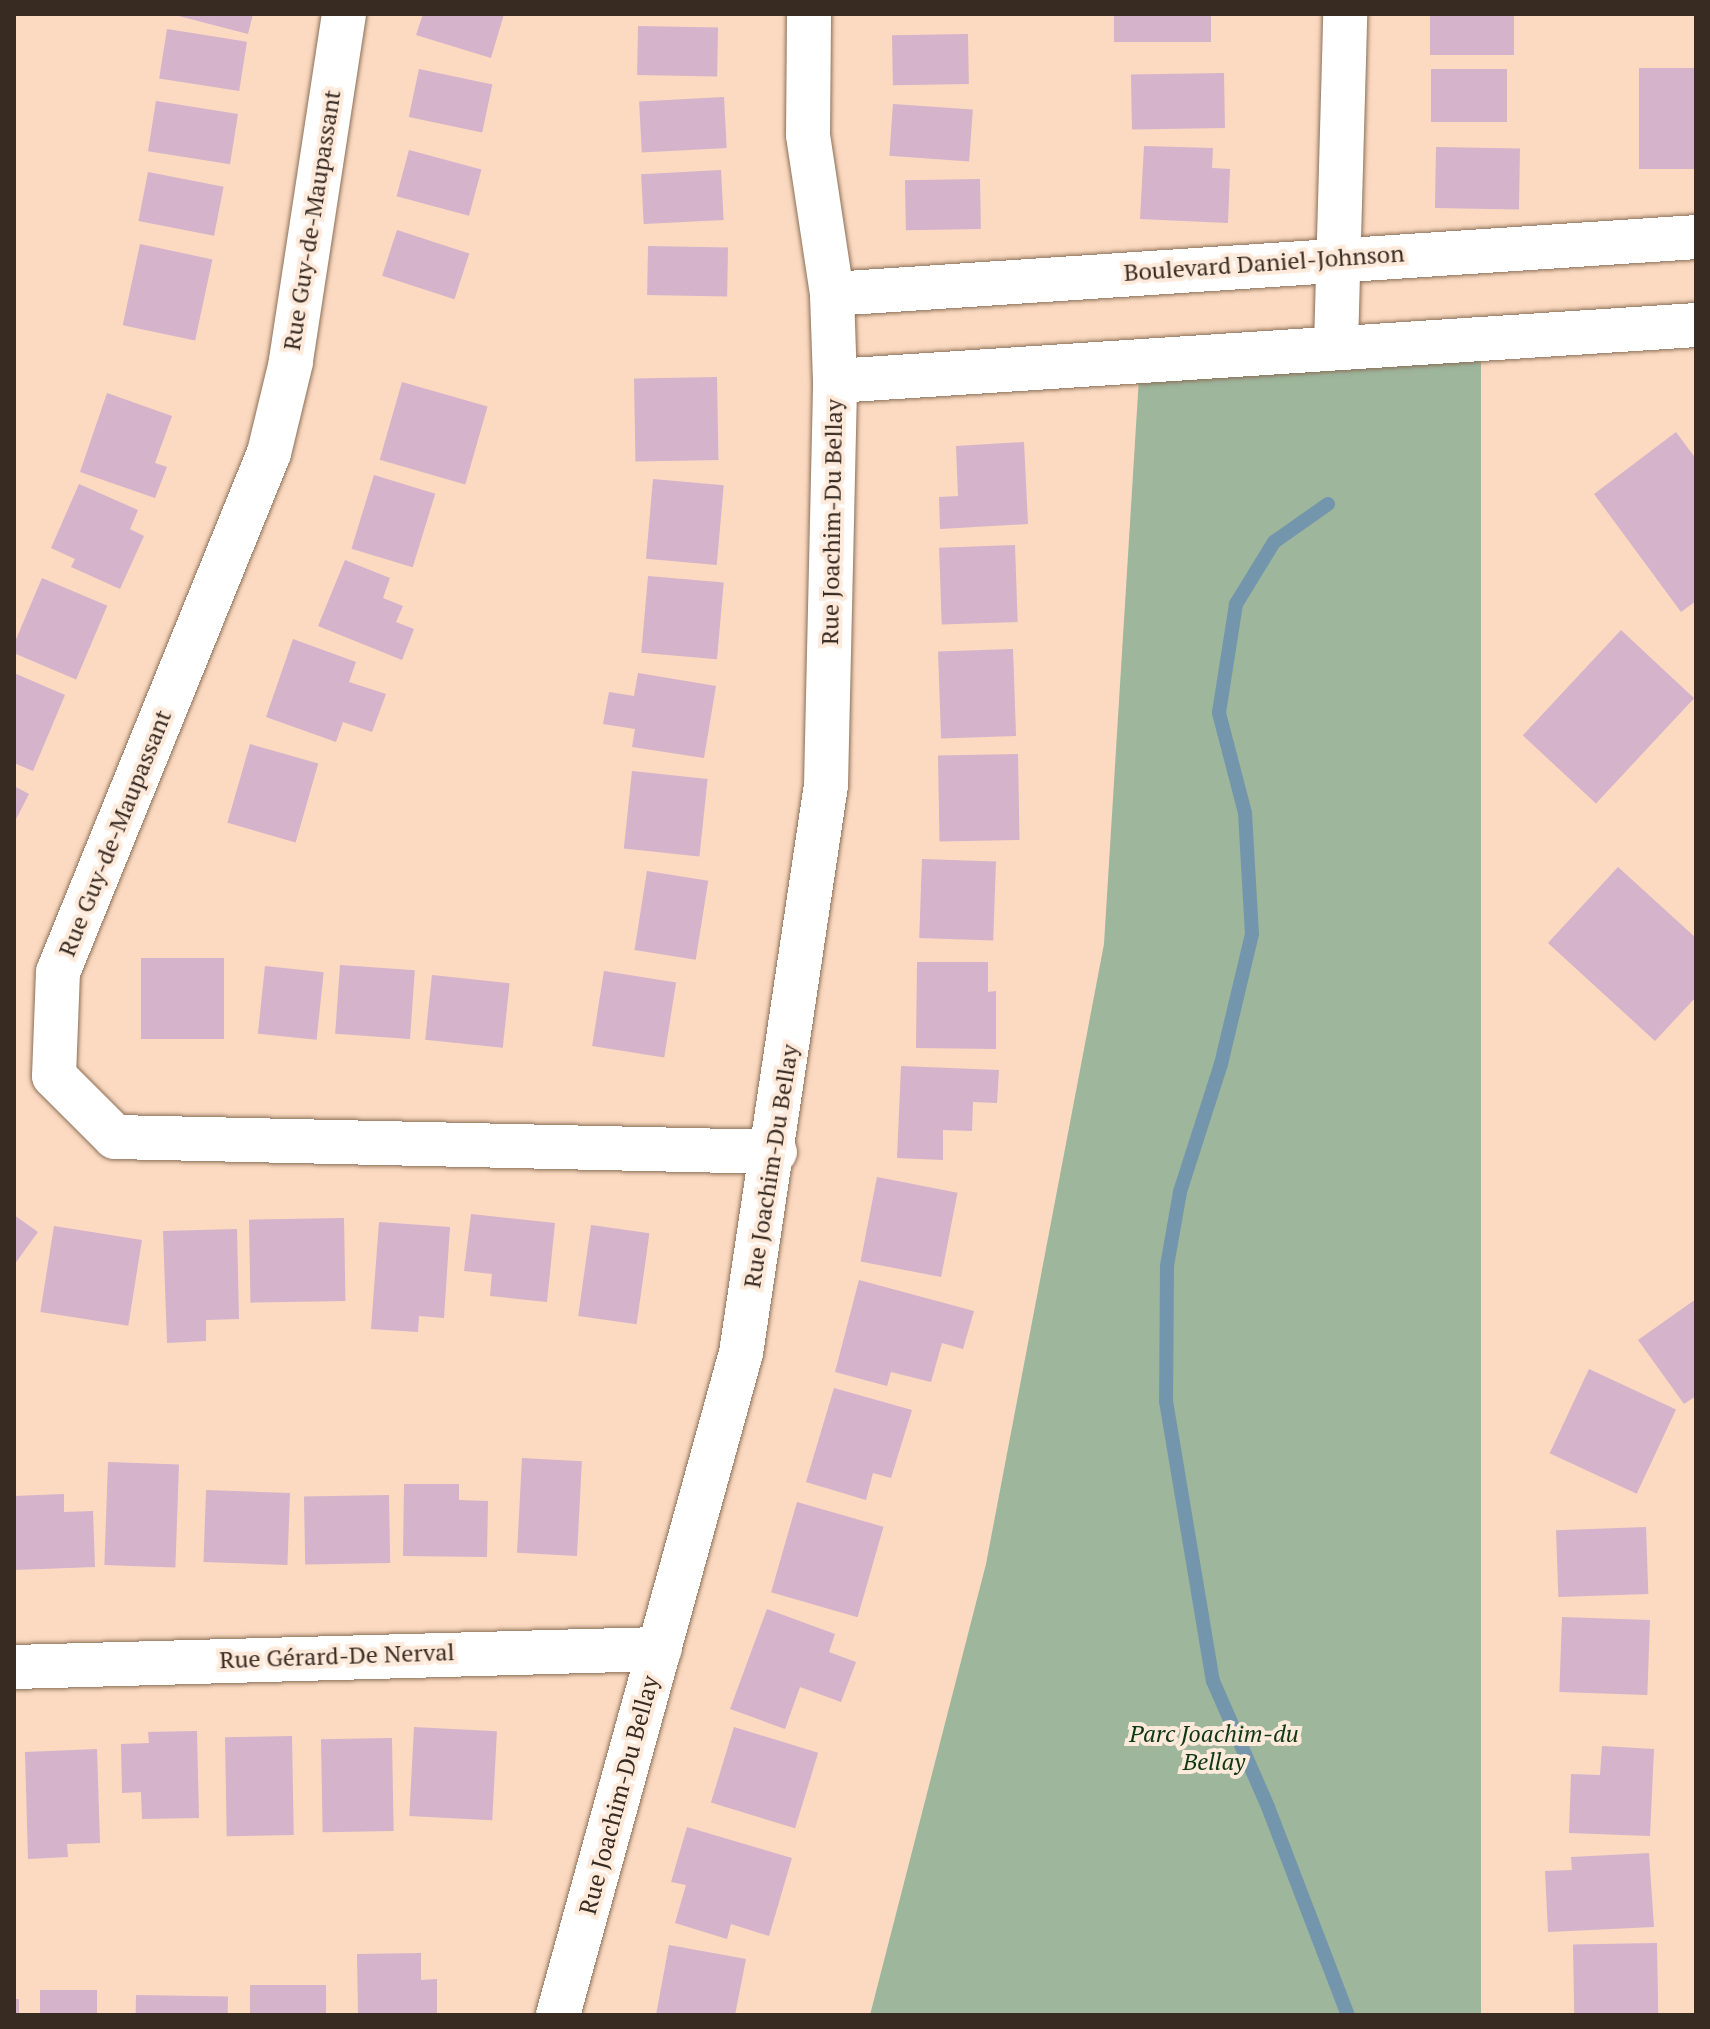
<!DOCTYPE html>
<meta charset="utf-8">
<style>
body{margin:0}
#map{position:relative;width:1710px;height:2029px;overflow:hidden;background:#fbdac1;font-family:"PT Serif",serif}
div>[style]{position:absolute}
.green>*{inset:0;background:#9db69c}
.stream>*{height:14px;margin:-7px;padding:0 7px;transform-origin:7px;border-radius:7px;background:#7496ad}
.building>*{inset:0;background:#d4b3cb;transform-origin:0 0}
.roads{filter:drop-shadow(0 0 2px #8c6f58) drop-shadow(0 0 2px #8c6f58)}
.minor>*{height:44px;margin:-22px;padding:0 22px;transform-origin:22px;border-radius:22px;background:#fff}
span{translate:-50% -50%;white-space:nowrap;text-align:center;line-height:1.15;-webkit-text-stroke:8px #feeadb;paint-order:stroke}
.street-label{font-size:24px;color:#382b22}
.park-label{font-size:24px;color:#0d3810;font-style:italic}
.frame{position:absolute;inset:0;border:16px solid #382b22;pointer-events:none}
</style>
<div id="map">
<div class="green">
<i style="clip-path:polygon(1481px 339px,1481px 2015px,870px 2015px,986px 1564px,1104px 944px,1140px 361px)"></i>
</div>
<div class="stream">
<i style="left:1328px;top:504px;width:66px;rotate:144.9deg"></i>
<i style="left:1274px;top:542px;width:73px;rotate:121.5deg"></i>
<i style="left:1236px;top:604px;width:110px;rotate:98.9deg"></i>
<i style="left:1219px;top:713px;width:103px;rotate:75.4deg"></i>
<i style="left:1245px;top:813px;width:121px;rotate:86.7deg"></i>
<i style="left:1252px;top:934px;width:134px;rotate:103.4deg"></i>
<i style="left:1221px;top:1064px;width:134px;rotate:107.8deg"></i>
<i style="left:1180px;top:1192px;width:75px;rotate:100deg"></i>
<i style="left:1167px;top:1266px;width:135px;rotate:90.4deg"></i>
<i style="left:1166px;top:1401px;width:284px;rotate:80.5deg"></i>
<i style="left:1213px;top:1681px;width:137px;rotate:66.4deg"></i>
<i style="left:1268px;top:1807px;width:223px;rotate:69deg"></i>
</div>
<div class="building">
<i style="clip-path:polygon(171px 14px,253px 14px,248px 34px)"></i>
<i style="clip-path:polygon(423px 14px,504px 14px,491px 58px,416px 35px)"></i>
<i style="left:1114px;top:14px;width:97px;height:28px"></i>
<i style="left:1430px;top:14px;width:84px;height:41px"></i>
<i style="left:638px;top:26px;width:80px;height:49px;rotate:1deg"></i>
<i style="left:167px;top:29px;width:81px;height:50px;rotate:9deg"></i>
<i style="left:968px;top:34px;width:50px;height:76px;rotate:89deg"></i>
<i style="left:1696px;top:68px;width:101px;height:57px;rotate:90deg"></i>
<i style="left:419px;top:69px;width:75px;height:49px;rotate:12deg"></i>
<i style="left:1431px;top:69px;width:76px;height:53px"></i>
<i style="left:1224px;top:73px;width:55px;height:93px;rotate:89deg"></i>
<i style="left:724px;top:97px;width:51px;height:85px;rotate:87deg"></i>
<i style="left:156px;top:101px;width:83px;height:51px;rotate:9deg"></i>
<i style="left:893px;top:104px;width:80px;height:52px;rotate:4deg"></i>
<i style="clip-path:polygon(1144px 146px,1213px 148px,1212px 168px,1230px 169px,1228px 223px,1140px 219px)"></i>
<i style="left:1436px;top:147px;width:84px;height:61px;rotate:1deg"></i>
<i style="left:409px;top:150px;width:75px;height:48px;rotate:15deg"></i>
<i style="left:721px;top:170px;width:50px;height:80px;rotate:87deg"></i>
<i style="left:148px;top:172px;width:77px;height:50px;rotate:11deg"></i>
<i style="left:980px;top:179px;width:50px;height:75px;rotate:89deg"></i>
<i style="left:397px;top:230px;width:76px;height:48px;rotate:18deg"></i>
<i style="left:140px;top:244px;width:74px;height:83px;rotate:12deg"></i>
<i style="left:648px;top:246px;width:80px;height:49px;rotate:1deg"></i>
<i style="left:717px;top:377px;width:83px;height:83px;rotate:89deg"></i>
<i style="left:402px;top:382px;width:89px;height:81px;rotate:16deg"></i>
<i style="clip-path:polygon(107px 393px,172px 416px,155px 463px,167px 467px,155px 498px,80px 472px)"></i>
<i style="clip-path:polygon(1676px 432px,1696px 459px,1696px 601px,1681px 612px,1594px 494px)"></i>
<i style="clip-path:polygon(1024px 442px,1028px 524px,940px 529px,939px 497px,958px 496px,956px 446px)"></i>
<i style="left:374px;top:475px;width:64px;height:77px;rotate:17deg"></i>
<i style="left:653px;top:479px;width:71px;height:80px;rotate:5deg"></i>
<i style="clip-path:polygon(79px 484px,138px 510px,130px 529px,144px 536px,120px 589px,71px 567px,75px 559px,51px 548px)"></i>
<i style="left:1015px;top:545px;width:77px;height:76px;rotate:88deg"></i>
<i style="clip-path:polygon(345px 560px,390px 578px,383px 598px,403px 606px,396px 622px,414px 629px,402px 660px,318px 626px)"></i>
<i style="left:648px;top:576px;width:76px;height:77px;rotate:5deg"></i>
<i style="left:42px;top:578px;width:71px;height:80px;rotate:23deg"></i>
<i style="left:1621px;top:630px;width:100px;height:144px;rotate:43deg"></i>
<i style="clip-path:polygon(293px 639px,356px 662px,349px 682px,386px 694px,372px 732px,343px 722px,336px 742px,266px 717px)"></i>
<i style="left:1013px;top:649px;width:87px;height:75px;rotate:88deg"></i>
<i style="clip-path:polygon(14px 673px,65px 695px,33px 771px,14px 763px)"></i>
<i style="clip-path:polygon(638px 673px,716px 686px,704px 758px,632px 747px,635px 729px,603px 724px,609px 692px,634px 696px)"></i>
<i style="left:250px;top:744px;width:71px;height:82px;rotate:16deg"></i>
<i style="left:1018px;top:754px;width:86px;height:80px;rotate:89deg"></i>
<i style="left:632px;top:771px;width:76px;height:78px;rotate:6deg"></i>
<i style="clip-path:polygon(14px 786px,29px 794px,14px 823px)"></i>
<i style="left:922px;top:859px;width:74px;height:79px;rotate:2deg"></i>
<i style="clip-path:polygon(1618px 867px,1696px 938px,1696px 997px,1655px 1041px,1548px 943px)"></i>
<i style="left:647px;top:871px;width:62px;height:80px;rotate:9deg"></i>
<i style="left:141px;top:958px;width:83px;height:81px"></i>
<i style="clip-path:polygon(917px 962px,988px 962px,988px 992px,996px 991px,996px 1049px,916px 1048px)"></i>
<i style="left:340px;top:965px;width:75px;height:69px;rotate:4deg"></i>
<i style="left:265px;top:966px;width:59px;height:68px;rotate:6deg"></i>
<i style="left:604px;top:971px;width:73px;height:76px;rotate:9deg"></i>
<i style="left:432px;top:975px;width:78px;height:65px;rotate:6deg"></i>
<i style="clip-path:polygon(901px 1066px,999px 1070px,997px 1103px,973px 1102px,972px 1131px,943px 1130px,943px 1160px,897px 1158px)"></i>
<i style="left:877px;top:1177px;width:82px;height:86px;rotate:11deg"></i>
<i style="clip-path:polygon(471px 1214px,555px 1223px,547px 1302px,490px 1296px,492px 1274px,464px 1271px)"></i>
<i style="clip-path:polygon(14px 1215px,38px 1232px,14px 1265px)"></i>
<i style="left:344px;top:1218px;width:83px;height:95px;rotate:89deg"></i>
<i style="clip-path:polygon(379px 1222px,450px 1227px,444px 1318px,419px 1316px,418px 1332px,371px 1329px)"></i>
<i style="left:591px;top:1225px;width:59px;height:92px;rotate:8deg"></i>
<i style="left:54px;top:1226px;width:89px;height:87px;rotate:9deg"></i>
<i style="clip-path:polygon(237px 1229px,239px 1319px,206px 1320px,206px 1341px,167px 1343px,163px 1231px)"></i>
<i style="clip-path:polygon(859px 1280px,974px 1311px,963px 1349px,942px 1343px,931px 1382px,891px 1372px,887px 1386px,835px 1372px)"></i>
<i style="clip-path:polygon(1696px 1299px,1696px 1396px,1684px 1404px,1638px 1340px)"></i>
<i style="left:1589px;top:1369px;width:96px;height:93px;rotate:25deg"></i>
<i style="clip-path:polygon(834px 1388px,912px 1410px,891px 1478px,873px 1473px,866px 1500px,806px 1482px)"></i>
<i style="left:522px;top:1458px;width:60px;height:95px;rotate:3deg"></i>
<i style="left:108px;top:1462px;width:71px;height:103px;rotate:2deg"></i>
<i style="clip-path:polygon(404px 1484px,459px 1484px,459px 1500px,488px 1501px,487px 1557px,403px 1556px)"></i>
<i style="left:206px;top:1490px;width:84px;height:72px;rotate:2deg"></i>
<i style="clip-path:polygon(64px 1494px,64px 1512px,93px 1511px,95px 1567px,14px 1570px,14px 1496px)"></i>
<i style="left:389px;top:1495px;width:68px;height:85px;rotate:89deg"></i>
<i style="left:797px;top:1502px;width:90px;height:94px;rotate:16deg"></i>
<i style="left:1646px;top:1527px;width:67px;height:90px;rotate:88deg"></i>
<i style="clip-path:polygon(767px 1609px,835px 1634px,829px 1652px,856px 1662px,841px 1702px,800px 1687px,785px 1729px,730px 1709px)"></i>
<i style="left:1562px;top:1617px;width:88px;height:75px;rotate:2deg"></i>
<i style="left:414px;top:1727px;width:83px;height:89px;rotate:3deg"></i>
<i style="left:734px;top:1727px;width:88px;height:79px;rotate:17deg"></i>
<i style="clip-path:polygon(197px 1731px,199px 1818px,142px 1819px,141px 1792px,122px 1793px,121px 1744px,149px 1743px,148px 1732px)"></i>
<i style="left:292px;top:1736px;width:99px;height:67px;rotate:89deg"></i>
<i style="left:392px;top:1738px;width:93px;height:71px;rotate:89deg"></i>
<i style="clip-path:polygon(1602px 1746px,1654px 1749px,1650px 1836px,1569px 1833px,1571px 1774px,1600px 1775px)"></i>
<i style="clip-path:polygon(97px 1749px,100px 1843px,67px 1844px,68px 1857px,28px 1859px,25px 1752px)"></i>
<i style="clip-path:polygon(687px 1827px,792px 1858px,769px 1936px,731px 1924px,727px 1939px,675px 1923px,686px 1885px,671px 1882px)"></i>
<i style="clip-path:polygon(1649px 1853px,1654px 1927px,1548px 1932px,1545px 1871px,1572px 1870px,1571px 1857px)"></i>
<i style="left:1657px;top:1943px;width:72px;height:84px;rotate:89deg"></i>
<i style="clip-path:polygon(669px 1945px,746px 1959px,735px 2015px,656px 2015px)"></i>
<i style="clip-path:polygon(421px 1953px,421px 1980px,437px 1979px,437px 2015px,358px 2015px,357px 1954px)"></i>
<i style="left:326px;top:1985px;width:30px;height:76px;rotate:90deg"></i>
<i style="left:97px;top:1990px;width:25px;height:57px;rotate:90deg"></i>
<i style="left:136px;top:1995px;width:92px;height:20px;rotate:1deg"></i>
<i style="left:14px;top:1999px;width:5px;height:16px"></i>
</div>
<div class="roads">
<div class="minor">
<i style="left:344px;top:14px;width:352px;rotate:98.7deg"></i>
<i style="left:291px;top:362px;width:94px;rotate:103.6deg"></i>
<i style="left:269px;top:453px;width:560px;rotate:112.12deg"></i>
<i style="left:58px;top:972px;width:104px;rotate:92.2deg"></i>
<i style="left:54px;top:1076px;width:86px;rotate:45deg"></i>
<i style="left:115px;top:1137px;width:660px;rotate:1.3deg"></i>
<i style="left:832px;top:294px;width:866px;rotate:-3.77deg"></i>
<i style="left:1336px;top:346px;width:332px;rotate:-88.4deg"></i>
<i style="left:835px;top:381px;width:863px;rotate:-3.72deg"></i>
<i style="left:14px;top:1667px;width:646px;rotate:-1.6deg"></i>
<i style="left:558px;top:2015px;width:687px;rotate:-74.55deg"></i>
<i style="left:741px;top:1353px;width:574px;rotate:-81.49deg"></i>
<i style="left:826px;top:785px;width:404px;rotate:-88.7deg"></i>
<i style="left:835px;top:381px;width:87px;rotate:-92deg"></i>
<i style="left:832px;top:294px;width:161px;rotate:-98.6deg"></i>
<i style="left:808px;top:135px;width:121px;rotate:-89.5deg"></i>
</div>
</div>
<div class="street-label">
<span style="left:312px;top:220px;rotate:-81deg">Rue Guy-de-Maupassant</span>
<span style="left:1264px;top:263px;rotate:-4deg">Boulevard Daniel-Johnson</span>
<span style="left:832px;top:522px;rotate:-89deg">Rue Joachim-Du Bellay</span>
<span style="left:115px;top:833px;rotate:-68deg">Rue Guy-de-Maupassant</span>
<span style="left:771px;top:1166px;rotate:-81deg">Rue Joachim-Du Bellay</span>
<span style="left:337px;top:1656px;rotate:-2deg">Rue Gérard-De Nerval</span>
<span style="left:619px;top:1795px;rotate:-75deg">Rue Joachim-Du Bellay</span>
</div>
<div class="park-label">
<span style="left:1214px;top:1748px">Parc Joachim-du<br>Bellay</span>
</div>
<div class="frame"></div>
</div>
